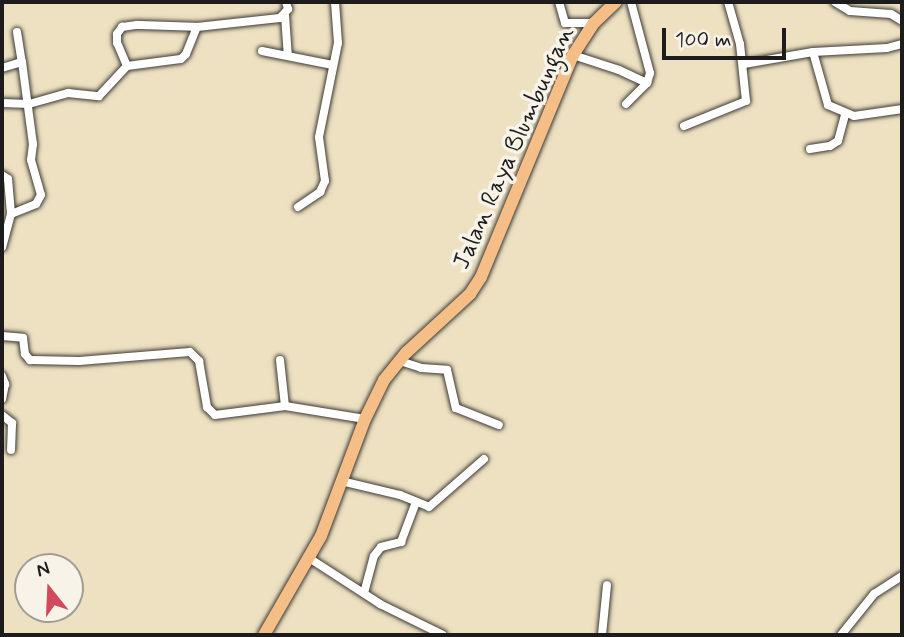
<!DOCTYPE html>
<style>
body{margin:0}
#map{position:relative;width:904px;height:637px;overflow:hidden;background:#eee1c2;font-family:Mynerve,sans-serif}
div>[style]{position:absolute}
.roads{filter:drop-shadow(0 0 2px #3c3a35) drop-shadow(0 0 2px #3c3a35)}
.minor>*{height:8px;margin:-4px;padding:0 4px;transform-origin:4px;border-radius:4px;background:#fff}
.primary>*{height:12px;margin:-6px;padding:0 6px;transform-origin:6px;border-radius:6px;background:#f6be87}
span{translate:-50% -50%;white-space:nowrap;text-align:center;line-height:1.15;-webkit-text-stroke:7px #f7f3e8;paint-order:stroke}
.street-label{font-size:24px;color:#1c1c1c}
.frame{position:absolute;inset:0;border:4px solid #1c1c1c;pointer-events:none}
.north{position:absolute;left:14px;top:553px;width:70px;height:70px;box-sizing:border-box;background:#f7f3e8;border:2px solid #9f9d96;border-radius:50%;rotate:342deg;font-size:19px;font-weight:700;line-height:28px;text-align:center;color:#1c1c1c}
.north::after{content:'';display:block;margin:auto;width:24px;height:32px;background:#d1495b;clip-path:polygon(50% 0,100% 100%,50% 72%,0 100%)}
.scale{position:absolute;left:662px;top:28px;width:124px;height:32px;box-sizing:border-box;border:4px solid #1c1c1c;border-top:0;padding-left:9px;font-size:21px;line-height:24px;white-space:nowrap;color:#1c1c1c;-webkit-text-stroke:5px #f7f3e8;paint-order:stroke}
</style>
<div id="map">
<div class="roads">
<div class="minor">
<i style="left:559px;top:2px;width:22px;rotate:74deg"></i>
<i style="left:565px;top:23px;width:29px"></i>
<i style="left:835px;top:2px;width:17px;rotate:31deg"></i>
<i style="left:850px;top:11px;width:41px;rotate:4.2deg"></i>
<i style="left:891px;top:14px;width:13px;rotate:32deg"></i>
<i style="left:285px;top:15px;width:39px;rotate:86deg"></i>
<i style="left:17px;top:32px;width:30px;rotate:81deg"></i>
<i style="left:262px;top:51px;width:72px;rotate:11.2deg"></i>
<i style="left:813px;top:52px;width:55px;rotate:74.2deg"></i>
<i style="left:828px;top:105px;width:28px;rotate:23deg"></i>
<i style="left:854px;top:116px;width:49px;rotate:-8.3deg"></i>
<i style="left:573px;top:55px;width:48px;rotate:18.1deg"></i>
<i style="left:619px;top:70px;width:31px;rotate:25deg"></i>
<i style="left:744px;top:64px;width:70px;rotate:-9.9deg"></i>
<i style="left:813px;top:52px;width:74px;rotate:-3.1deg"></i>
<i style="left:887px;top:48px;width:16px;rotate:-15deg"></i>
<i style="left:127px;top:66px;width:54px;rotate:-7.4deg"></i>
<i style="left:181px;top:59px;width:7px;rotate:-45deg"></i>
<i style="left:186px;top:54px;width:29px;rotate:-68deg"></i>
<i style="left:197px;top:27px;width:83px;rotate:-6.2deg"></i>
<i style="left:280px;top:18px;width:12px;rotate:-48deg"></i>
<i style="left:288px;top:9px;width:7px;rotate:-106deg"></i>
<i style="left:2px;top:68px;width:21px;rotate:-17deg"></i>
<i style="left:22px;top:62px;width:83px;rotate:82.4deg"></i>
<i style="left:33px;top:144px;width:16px;rotate:97deg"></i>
<i style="left:31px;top:160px;width:36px;rotate:74deg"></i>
<i style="left:41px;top:195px;width:10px;rotate:119deg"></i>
<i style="left:36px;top:204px;width:27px;rotate:158deg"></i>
<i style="left:11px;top:214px;width:34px;rotate:105deg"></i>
<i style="left:2px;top:103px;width:27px;rotate:2deg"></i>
<i style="left:29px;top:104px;width:41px;rotate:-15.8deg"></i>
<i style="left:68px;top:93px;width:31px;rotate:6deg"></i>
<i style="left:99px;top:96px;width:41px;rotate:-47deg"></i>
<i style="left:127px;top:66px;width:25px;rotate:-113deg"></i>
<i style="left:117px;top:43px;width:9px;rotate:-90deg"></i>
<i style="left:117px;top:34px;width:9px;rotate:-54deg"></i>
<i style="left:122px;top:27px;width:15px;rotate:-8deg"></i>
<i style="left:137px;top:25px;width:60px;rotate:1.9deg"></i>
<i style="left:626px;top:104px;width:30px;rotate:-45deg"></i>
<i style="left:647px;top:83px;width:10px;rotate:-73deg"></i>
<i style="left:650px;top:73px;width:73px;rotate:-105deg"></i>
<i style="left:684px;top:126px;width:67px;rotate:-22deg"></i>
<i style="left:746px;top:101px;width:57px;rotate:-96deg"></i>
<i style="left:740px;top:44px;width:44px;rotate:-105.9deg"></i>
<i style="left:810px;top:149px;width:20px;rotate:-9deg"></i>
<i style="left:830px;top:146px;width:9px;rotate:-32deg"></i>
<i style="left:838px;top:141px;width:28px;rotate:-75deg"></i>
<i style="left:2px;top:175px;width:7px;rotate:34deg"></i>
<i style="left:8px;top:179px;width:35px;rotate:85deg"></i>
<i style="left:298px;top:207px;width:27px;rotate:-34deg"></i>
<i style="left:320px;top:192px;width:12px;rotate:-66deg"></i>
<i style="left:325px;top:181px;width:44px;rotate:-97.8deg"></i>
<i style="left:319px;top:137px;width:96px;rotate:-78.6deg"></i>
<i style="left:338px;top:43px;width:41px;rotate:-94.2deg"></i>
<i style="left:2px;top:336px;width:21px;rotate:5deg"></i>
<i style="left:23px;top:338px;width:16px;rotate:83deg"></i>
<i style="left:25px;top:354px;width:8px;rotate:50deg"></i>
<i style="left:30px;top:360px;width:49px;rotate:1.2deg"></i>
<i style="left:79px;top:361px;width:111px;rotate:-4.6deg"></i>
<i style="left:190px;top:352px;width:13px;rotate:45deg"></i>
<i style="left:199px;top:361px;width:47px;rotate:80.1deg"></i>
<i style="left:207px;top:407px;width:11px;rotate:45deg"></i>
<i style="left:215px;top:415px;width:71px;rotate:-7.3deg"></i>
<i style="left:285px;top:406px;width:81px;rotate:9.2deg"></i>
<i style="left:280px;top:360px;width:46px;rotate:83.8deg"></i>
<i style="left:400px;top:361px;width:22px;rotate:18deg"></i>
<i style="left:421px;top:368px;width:26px;rotate:4deg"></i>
<i style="left:447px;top:370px;width:39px;rotate:77deg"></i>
<i style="left:456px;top:408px;width:46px;rotate:21.6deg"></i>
<i style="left:2px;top:376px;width:9px;rotate:69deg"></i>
<i style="left:5px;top:384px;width:15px;rotate:101deg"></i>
<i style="left:2px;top:415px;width:13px;rotate:39deg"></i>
<i style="left:12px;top:423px;width:27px;rotate:92deg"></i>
<i style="left:341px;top:481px;width:61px;rotate:13.3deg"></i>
<i style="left:400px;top:495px;width:31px;rotate:22deg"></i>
<i style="left:429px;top:507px;width:73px;rotate:-41.1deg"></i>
<i style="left:309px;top:558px;width:85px;rotate:32.9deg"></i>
<i style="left:380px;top:604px;width:70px;rotate:26.2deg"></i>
<i style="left:364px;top:593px;width:38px;rotate:-75deg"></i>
<i style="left:374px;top:556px;width:11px;rotate:-52deg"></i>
<i style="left:381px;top:547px;width:21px;rotate:-14deg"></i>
<i style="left:401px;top:542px;width:43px;rotate:-69.4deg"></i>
<i style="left:602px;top:635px;width:50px;rotate:-84.3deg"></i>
<i style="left:841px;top:635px;width:53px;rotate:-51.2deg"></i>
<i style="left:874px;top:594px;width:33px;rotate:-33deg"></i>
</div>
<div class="primary">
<i style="left:264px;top:635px;width:114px;rotate:-60.1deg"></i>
<i style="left:321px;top:536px;width:125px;rotate:-69.4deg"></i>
<i style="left:365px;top:419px;width:43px;rotate:-64deg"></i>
<i style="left:384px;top:380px;width:36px;rotate:-51deg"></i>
<i style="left:407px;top:352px;width:86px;rotate:-42.6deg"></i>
<i style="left:470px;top:294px;width:20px;rotate:-57deg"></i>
<i style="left:481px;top:277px;width:240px;rotate:-67.5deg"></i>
<i style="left:573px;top:55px;width:38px;rotate:-57deg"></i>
<i style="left:594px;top:23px;width:30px;rotate:-44deg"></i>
</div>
</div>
<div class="street-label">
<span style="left:514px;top:148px;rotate:-66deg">Jalan Raya Blumbungan</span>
</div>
<div class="frame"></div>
<div class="north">N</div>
<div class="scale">100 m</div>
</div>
